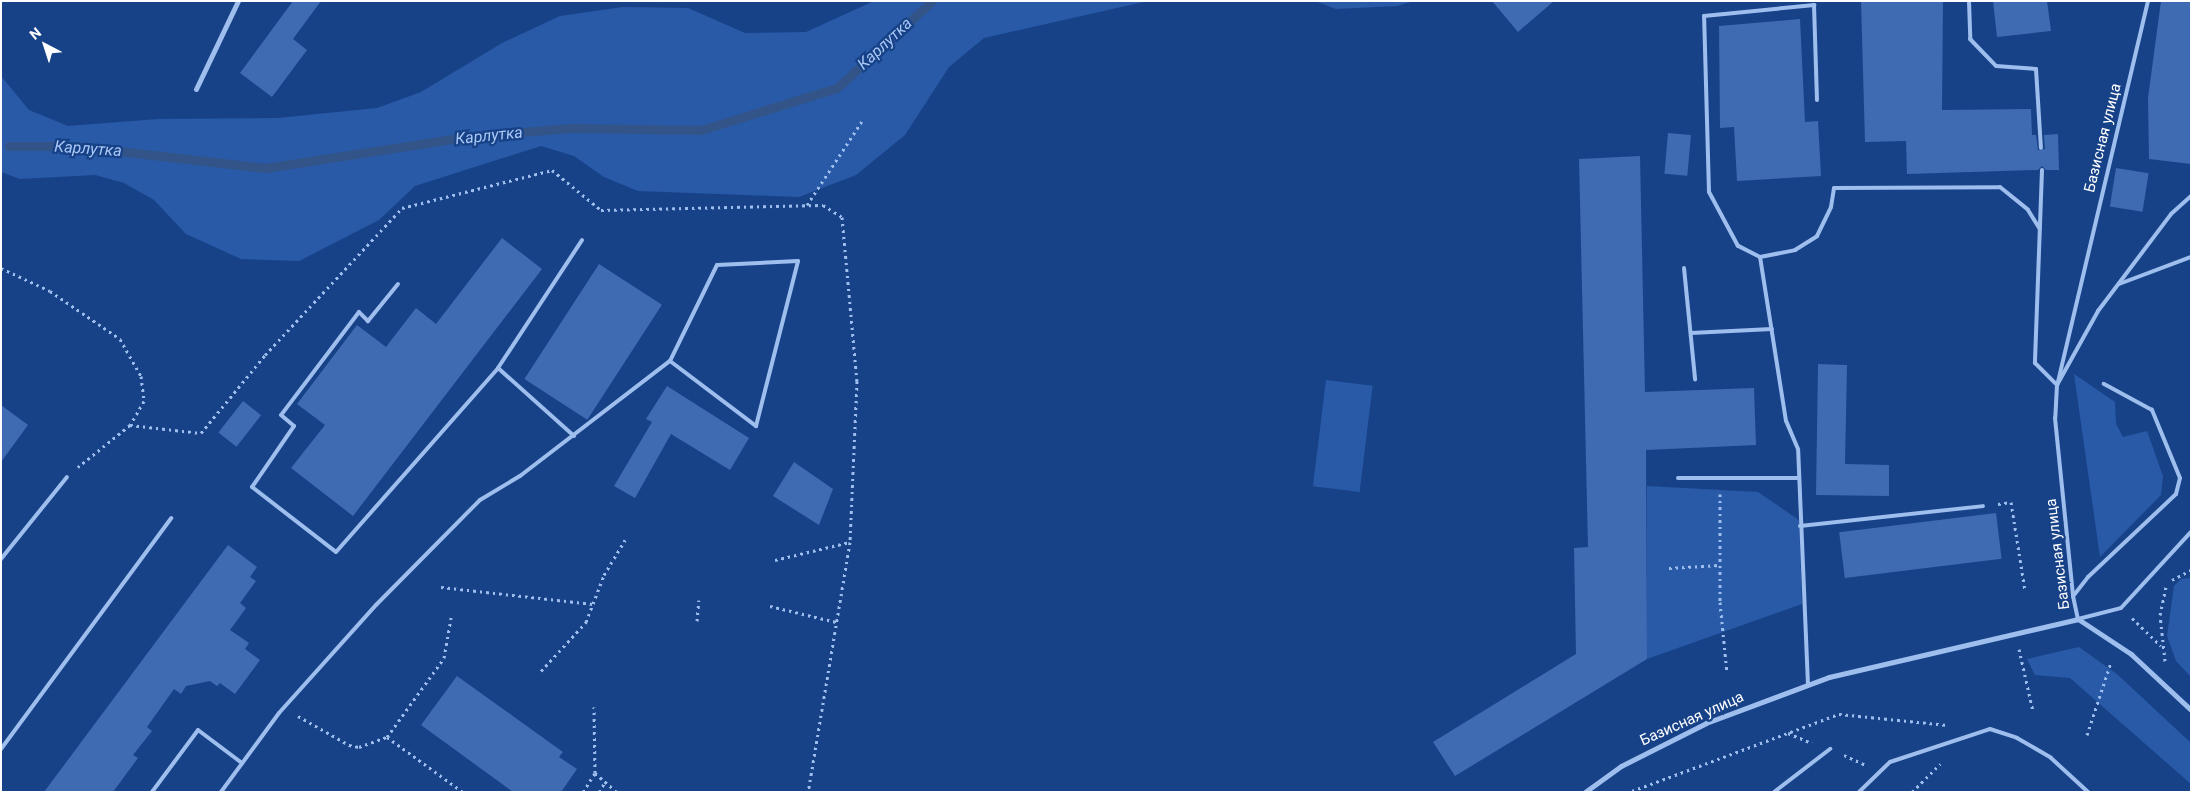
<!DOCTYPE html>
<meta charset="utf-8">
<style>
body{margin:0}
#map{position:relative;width:2192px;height:793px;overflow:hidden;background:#174288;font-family:Roboto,sans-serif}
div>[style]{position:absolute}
.green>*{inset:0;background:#295aa7;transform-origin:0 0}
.stream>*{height:9px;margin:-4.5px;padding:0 4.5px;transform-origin:4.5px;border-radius:4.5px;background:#335488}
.building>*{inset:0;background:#3f6bb2;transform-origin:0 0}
.path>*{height:3px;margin-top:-1.5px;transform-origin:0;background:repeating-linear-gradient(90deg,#9ebeee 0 2.5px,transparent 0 6.5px)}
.lane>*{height:4px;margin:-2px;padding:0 2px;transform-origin:2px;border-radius:2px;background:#9ebeee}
.street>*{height:5px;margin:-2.5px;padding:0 2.5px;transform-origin:2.5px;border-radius:2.5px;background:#9ebeee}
span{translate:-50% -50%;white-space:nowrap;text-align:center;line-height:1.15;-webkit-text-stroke:4.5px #174288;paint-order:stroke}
.street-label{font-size:15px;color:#fff}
.water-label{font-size:16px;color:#aac8f5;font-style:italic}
.frame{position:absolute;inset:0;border:2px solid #fff;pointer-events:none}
.north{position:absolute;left:20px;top:20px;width:50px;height:50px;-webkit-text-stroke:4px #174288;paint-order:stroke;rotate:320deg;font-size:14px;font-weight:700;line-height:20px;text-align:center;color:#fff}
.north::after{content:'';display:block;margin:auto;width:18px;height:22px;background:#fff;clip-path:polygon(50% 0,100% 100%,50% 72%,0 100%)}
</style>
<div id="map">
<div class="green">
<i style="clip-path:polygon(874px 1px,1148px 1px,984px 38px,949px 67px,905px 135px,856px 175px,799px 197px,638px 191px,604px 177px,574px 156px,541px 146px,415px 186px,379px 220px,299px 261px,241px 259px,186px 234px,154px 200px,124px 183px,95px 175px,20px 179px,1px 172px,1px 76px,29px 110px,68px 126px,158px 119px,278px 118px,377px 108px,421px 92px,502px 43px,560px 16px,623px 7px,688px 8px,745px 33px,806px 32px)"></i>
<i style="clip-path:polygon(1315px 1px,1414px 1px,1397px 6px,1336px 9px)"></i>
<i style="clip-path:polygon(2074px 374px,2115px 402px,2116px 424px,2123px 437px,2147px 431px,2163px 476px,2161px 495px,2100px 557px)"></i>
<i style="left:1326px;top:380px;width:47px;height:107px;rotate:7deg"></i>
<i style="clip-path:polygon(1647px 486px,1758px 492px,1799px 520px,1802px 604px,1647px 659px)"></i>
<i style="clip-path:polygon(2191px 578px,2191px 677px,2176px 661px,2167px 636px,2174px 586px,2181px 579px)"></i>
<i style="clip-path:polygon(2079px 647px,2118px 675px,2191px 743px,2191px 784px,2070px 678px,2035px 675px,2027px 659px)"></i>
</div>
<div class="stream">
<i style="left:9px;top:146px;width:66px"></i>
<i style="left:75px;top:146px;width:191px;rotate:6.6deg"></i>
<i style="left:265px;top:168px;width:202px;rotate:-8.8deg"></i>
<i style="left:465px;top:137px;width:105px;rotate:-4.9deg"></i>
<i style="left:570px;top:128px;width:131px;rotate:0.9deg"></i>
<i style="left:701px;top:130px;width:142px;rotate:-17.2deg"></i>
<i style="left:837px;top:88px;width:129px;rotate:-42.5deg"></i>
</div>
<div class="building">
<i style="clip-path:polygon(293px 1px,321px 1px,293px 39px,307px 50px,272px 97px,240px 73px)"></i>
<i style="clip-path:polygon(1492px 1px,1554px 1px,1518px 32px)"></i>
<i style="clip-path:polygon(1861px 1px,1943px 1px,1942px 110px,2031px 109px,2032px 135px,2036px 135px,2038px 150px,2045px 149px,2044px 135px,2058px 134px,2059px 170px,2046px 170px,2042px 166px,2038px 170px,1907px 174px,1906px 141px,1865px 142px)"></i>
<i style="clip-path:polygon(1993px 1px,2047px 1px,2051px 31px,1997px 37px)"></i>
<i style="clip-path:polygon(2161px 1px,2191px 1px,2191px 164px,2149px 159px,2148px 98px)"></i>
<i style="clip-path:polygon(1800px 19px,1805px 122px,1818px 121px,1821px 176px,1737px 181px,1734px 127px,1720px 128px,1719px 26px)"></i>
<i style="left:1668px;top:133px;width:23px;height:41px;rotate:5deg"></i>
<i style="clip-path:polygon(1640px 156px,1645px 392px,1754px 388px,1756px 445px,1646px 450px,1647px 659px,1455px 776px,1433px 742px,1576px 654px,1574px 548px,1588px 547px,1579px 159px)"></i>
<i style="left:2116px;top:168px;width:33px;height:39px;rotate:9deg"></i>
<i style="clip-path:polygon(502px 238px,542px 269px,353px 516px,291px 468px,325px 425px,297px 404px,357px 325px,386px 347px,416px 308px,436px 324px)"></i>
<i style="left:599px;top:264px;width:75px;height:137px;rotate:33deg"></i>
<i style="clip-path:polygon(1818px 364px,1847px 365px,1845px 464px,1889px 465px,1889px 496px,1816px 495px)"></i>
<i style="clip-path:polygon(667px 386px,749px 438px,730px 470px,671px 434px,635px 498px,614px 486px,652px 422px,646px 419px)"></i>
<i style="left:243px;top:401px;width:23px;height:40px;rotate:38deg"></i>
<i style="clip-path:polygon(1px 405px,28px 425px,1px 462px)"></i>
<i style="clip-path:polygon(794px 462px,833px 489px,819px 525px,773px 496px)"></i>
<i style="left:1996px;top:513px;width:46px;height:158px;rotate:83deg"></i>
<i style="clip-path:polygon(228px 545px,257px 567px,250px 577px,256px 581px,240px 603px,246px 608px,230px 630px,249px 643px,245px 649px,260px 660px,235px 694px,220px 683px,217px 686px,210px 681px,186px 686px,181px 694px,174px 689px,147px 727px,152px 731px,133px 755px,138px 758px,113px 792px,44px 792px)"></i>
<i style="clip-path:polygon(457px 676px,563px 752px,559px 757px,577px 769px,561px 792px,513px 792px,421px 725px)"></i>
</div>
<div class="path">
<i style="left:807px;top:205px;width:100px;rotate:-56.8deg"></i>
<i style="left:1px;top:268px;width:54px;rotate:25.1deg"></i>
<i style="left:50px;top:291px;width:85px;rotate:34.4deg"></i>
<i style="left:120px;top:339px;width:43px;rotate:60.4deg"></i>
<i style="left:141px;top:376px;width:25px;rotate:83deg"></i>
<i style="left:144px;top:401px;width:28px;rotate:120deg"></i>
<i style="left:130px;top:425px;width:67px;rotate:141.1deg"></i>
<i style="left:130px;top:425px;width:71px;rotate:6.4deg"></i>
<i style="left:201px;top:433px;width:101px;rotate:-50.6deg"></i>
<i style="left:265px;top:355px;width:201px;rotate:-47deg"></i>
<i style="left:402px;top:208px;width:155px;rotate:-14.2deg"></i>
<i style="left:552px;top:170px;width:63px;rotate:39.2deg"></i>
<i style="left:601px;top:210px;width:222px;rotate:-1.3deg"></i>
<i style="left:823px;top:205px;width:22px;rotate:32deg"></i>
<i style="left:842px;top:217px;width:165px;rotate:84.8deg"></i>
<i style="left:857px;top:381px;width:161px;rotate:92.5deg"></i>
<i style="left:850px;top:542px;width:254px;rotate:99.5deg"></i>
<i style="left:1720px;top:494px;width:108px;rotate:90deg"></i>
<i style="left:1720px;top:602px;width:71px;rotate:84.4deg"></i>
<i style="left:1998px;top:504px;width:13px;rotate:-9deg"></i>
<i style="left:2011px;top:502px;width:89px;rotate:81deg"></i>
<i style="left:775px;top:560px;width:77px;rotate:-13.5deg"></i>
<i style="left:1669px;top:568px;width:51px;rotate:-3.4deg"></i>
<i style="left:2172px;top:580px;width:21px;rotate:-28deg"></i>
<i style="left:441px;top:587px;width:153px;rotate:6.4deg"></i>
<i style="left:770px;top:606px;width:68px;rotate:13.6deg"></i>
<i style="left:2132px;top:618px;width:40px;rotate:44deg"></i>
<i style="left:697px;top:621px;width:21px;rotate:-85deg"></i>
<i style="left:2019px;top:649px;width:64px;rotate:77.3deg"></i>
<i style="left:2165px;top:661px;width:46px;rotate:-96.2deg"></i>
<i style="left:2160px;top:615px;width:30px;rotate:-78deg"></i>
<i style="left:541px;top:671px;width:67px;rotate:-47.4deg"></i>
<i style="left:586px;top:622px;width:50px;rotate:-69deg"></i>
<i style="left:604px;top:575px;width:41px;rotate:-59deg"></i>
<i style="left:298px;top:716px;width:59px;rotate:29.6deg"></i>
<i style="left:349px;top:745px;width:10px;rotate:11deg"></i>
<i style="left:359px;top:747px;width:30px;rotate:-20deg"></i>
<i style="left:387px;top:737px;width:94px;rotate:35.9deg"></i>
<i style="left:1788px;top:733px;width:26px;rotate:23deg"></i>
<i style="left:2087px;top:735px;width:77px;rotate:-71.8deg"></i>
<i style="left:387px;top:737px;width:97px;rotate:-54.2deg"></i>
<i style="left:444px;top:658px;width:41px;rotate:-80.1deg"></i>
<i style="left:1844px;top:755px;width:23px;rotate:25deg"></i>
<i style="left:595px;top:773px;width:29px;rotate:41deg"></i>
<i style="left:1632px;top:791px;width:221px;rotate:-20.4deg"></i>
<i style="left:1839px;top:714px;width:109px;rotate:5.8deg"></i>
<i style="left:583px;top:792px;width:22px;rotate:-58deg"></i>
<i style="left:595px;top:773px;width:66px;rotate:-90.9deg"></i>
<i style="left:599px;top:792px;width:12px;rotate:-59deg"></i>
<i style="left:1912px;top:792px;width:40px;rotate:-45deg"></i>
</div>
<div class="lane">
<i style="left:1969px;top:1px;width:38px;rotate:88deg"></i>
<i style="left:1970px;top:39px;width:37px;rotate:46deg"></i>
<i style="left:1996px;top:66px;width:40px;rotate:4.3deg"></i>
<i style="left:2036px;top:69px;width:79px;rotate:86.4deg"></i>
<i style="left:2148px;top:1px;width:395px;rotate:103.3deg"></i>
<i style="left:2057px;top:385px;width:33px;rotate:93deg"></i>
<i style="left:2055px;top:418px;width:179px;rotate:84.2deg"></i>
<i style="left:2073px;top:596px;width:24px;rotate:78deg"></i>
<i style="left:2078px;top:619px;width:44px;rotate:-14.3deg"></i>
<i style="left:2121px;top:608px;width:103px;rotate:-47.4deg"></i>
<i style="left:2042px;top:170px;width:193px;rotate:92.1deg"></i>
<i style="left:2035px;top:363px;width:31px;rotate:45deg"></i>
<i style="left:2057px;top:385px;width:85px;rotate:-61deg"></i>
<i style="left:2098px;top:311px;width:121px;rotate:-53deg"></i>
<i style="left:2171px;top:214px;width:27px;rotate:-42deg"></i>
<i style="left:1760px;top:257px;width:36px;rotate:-11deg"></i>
<i style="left:1795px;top:250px;width:26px;rotate:-32deg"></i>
<i style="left:1817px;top:236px;width:32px;rotate:-64deg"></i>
<i style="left:1831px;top:207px;width:19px;rotate:-81deg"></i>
<i style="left:1834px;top:188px;width:166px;rotate:-0.3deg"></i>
<i style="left:2000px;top:187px;width:36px;rotate:39deg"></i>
<i style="left:2028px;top:210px;width:22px;rotate:58deg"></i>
<i style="left:1684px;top:268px;width:112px;rotate:84.3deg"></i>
<i style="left:398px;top:284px;width:48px;rotate:129deg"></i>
<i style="left:368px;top:321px;width:13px;rotate:-135deg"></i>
<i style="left:359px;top:312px;width:129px;rotate:127.1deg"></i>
<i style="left:281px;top:415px;width:17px;rotate:40deg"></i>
<i style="left:294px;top:426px;width:74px;rotate:124.5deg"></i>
<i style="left:252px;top:487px;width:106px;rotate:37.7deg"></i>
<i style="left:336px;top:552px;width:245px;rotate:-48.6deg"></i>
<i style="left:498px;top:368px;width:153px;rotate:-56.7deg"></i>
<i style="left:2119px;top:284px;width:77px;rotate:-20.6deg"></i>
<i style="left:1691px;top:333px;width:81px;rotate:-2.8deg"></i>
<i style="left:498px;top:368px;width:102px;rotate:41.8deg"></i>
<i style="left:1678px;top:478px;width:121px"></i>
<i style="left:1800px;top:526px;width:184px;rotate:-6.2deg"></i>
<i style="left:1px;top:559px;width:105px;rotate:-51.2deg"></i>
<i style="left:2074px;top:595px;width:23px;rotate:-52deg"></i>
<i style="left:2088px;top:577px;width:121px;rotate:-43.3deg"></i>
<i style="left:2176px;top:494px;width:16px;rotate:-76deg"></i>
<i style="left:2180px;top:478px;width:74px;rotate:-112.4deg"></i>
<i style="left:2152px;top:410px;width:55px;rotate:-151.6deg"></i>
<i style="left:1808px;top:685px;width:236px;rotate:-92.4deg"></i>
<i style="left:1798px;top:449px;width:30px;rotate:-113deg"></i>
<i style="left:1786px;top:421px;width:166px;rotate:-99deg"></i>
<i style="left:1760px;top:257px;width:25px;rotate:-153deg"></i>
<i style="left:1738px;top:246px;width:61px;rotate:-118.2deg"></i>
<i style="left:1709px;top:192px;width:176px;rotate:-91.6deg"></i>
<i style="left:1704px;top:16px;width:111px;rotate:-5.7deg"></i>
<i style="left:1814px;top:5px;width:95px;rotate:88.2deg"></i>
<i style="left:1px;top:749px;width:287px;rotate:-53.6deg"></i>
<i style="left:152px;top:792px;width:77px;rotate:-53.4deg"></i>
<i style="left:198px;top:730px;width:55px;rotate:36.9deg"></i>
<i style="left:221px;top:792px;width:98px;rotate:-53.7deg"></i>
<i style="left:279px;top:713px;width:145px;rotate:-48.1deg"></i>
<i style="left:376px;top:605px;width:148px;rotate:-45.3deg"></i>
<i style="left:480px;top:500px;width:47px;rotate:-31deg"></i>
<i style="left:520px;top:476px;width:189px;rotate:-37.5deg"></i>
<i style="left:670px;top:361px;width:108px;rotate:37.1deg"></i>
<i style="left:756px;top:426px;width:170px;rotate:-75.7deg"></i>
<i style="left:798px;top:261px;width:81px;rotate:177.2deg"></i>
<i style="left:717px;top:265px;width:107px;rotate:116.1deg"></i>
<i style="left:1774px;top:792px;width:71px;rotate:-37.5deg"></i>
<i style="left:1859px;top:792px;width:43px;rotate:-44.1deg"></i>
<i style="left:1890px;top:762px;width:105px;rotate:-18.3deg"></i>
<i style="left:1990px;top:729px;width:28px;rotate:18deg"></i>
<i style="left:2017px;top:738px;width:39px;rotate:30deg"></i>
<i style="left:2051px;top:758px;width:50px;rotate:42.6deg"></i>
</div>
<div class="street">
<i style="left:196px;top:89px;width:98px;rotate:-64.5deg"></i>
<i style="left:1585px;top:792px;width:44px;rotate:-35.8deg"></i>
<i style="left:1621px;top:766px;width:95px;rotate:-26.8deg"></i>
<i style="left:1706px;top:723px;width:131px;rotate:-20.5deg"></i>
<i style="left:1829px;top:677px;width:256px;rotate:-13.1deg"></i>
<i style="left:2078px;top:619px;width:64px;rotate:33.4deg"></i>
<i style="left:2131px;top:654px;width:82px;rotate:43deg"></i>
</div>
<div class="street-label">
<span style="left:2103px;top:138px;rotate:-76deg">Базисная улица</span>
<span style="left:2058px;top:554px;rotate:-97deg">Базисная улица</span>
<span style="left:1692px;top:719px;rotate:-24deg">Базисная улица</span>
</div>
<div class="water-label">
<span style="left:885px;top:44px;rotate:-43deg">Карлутка</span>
<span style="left:489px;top:136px;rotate:-6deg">Карлутка</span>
<span style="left:88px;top:149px;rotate:4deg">Карлутка</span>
</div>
<div class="frame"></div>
<div class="north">N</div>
</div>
